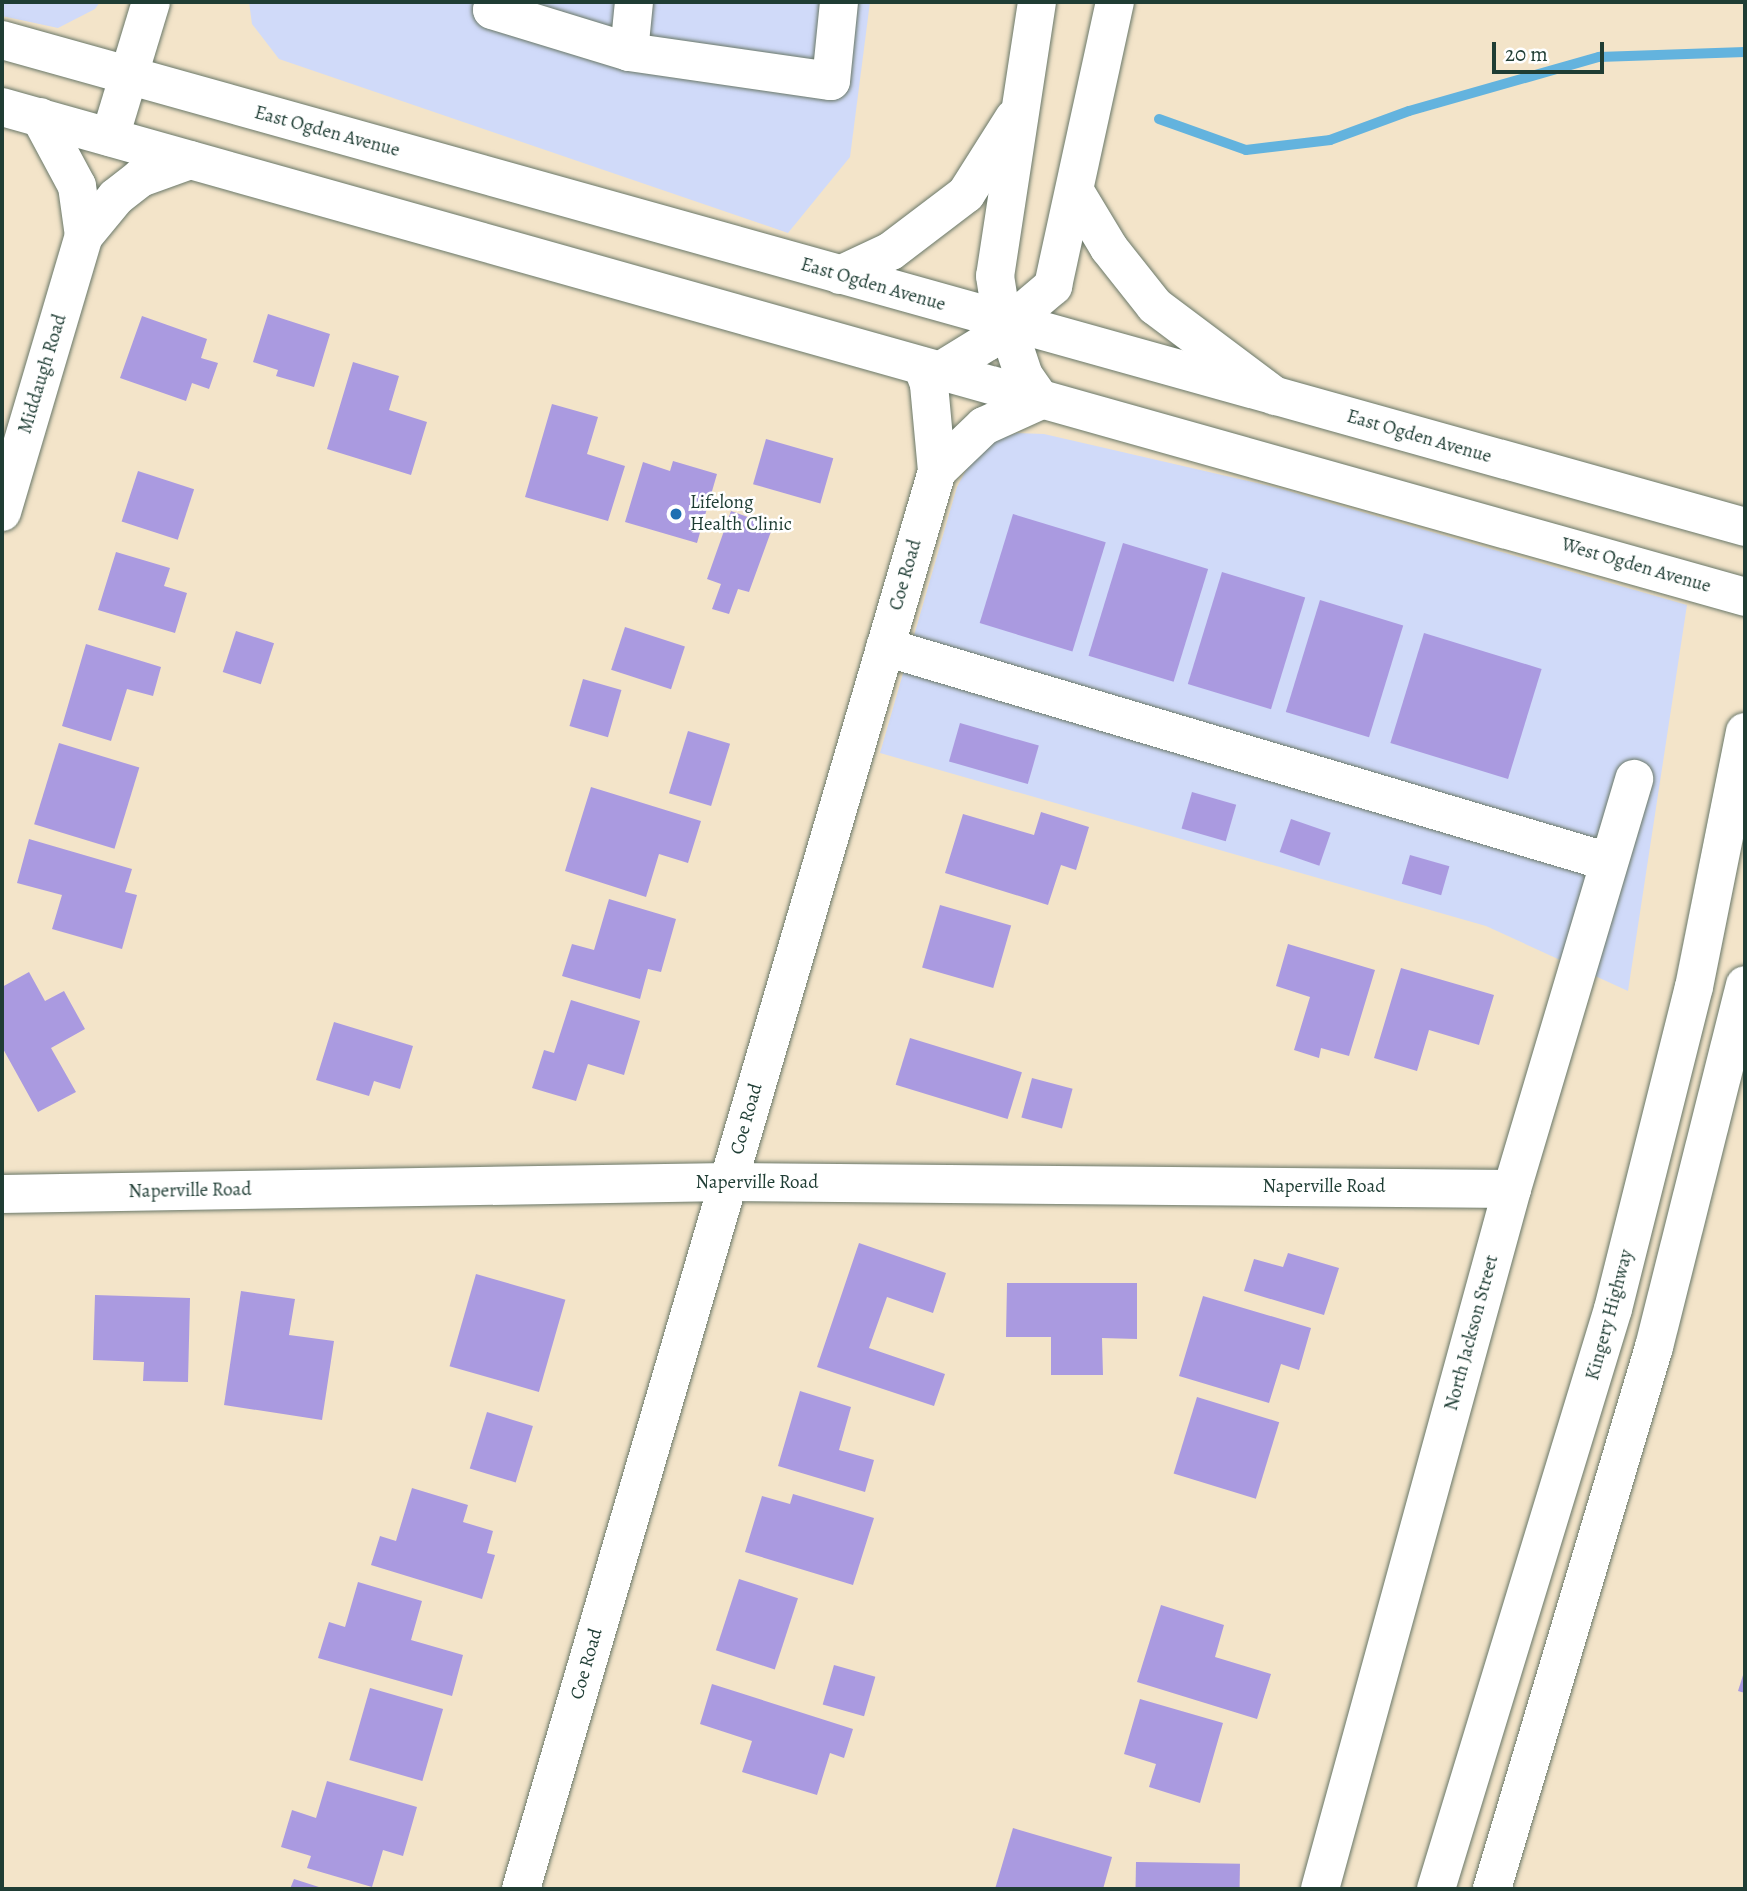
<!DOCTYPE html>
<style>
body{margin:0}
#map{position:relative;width:1747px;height:1891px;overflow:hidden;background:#f3e4c9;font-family:Alegreya,serif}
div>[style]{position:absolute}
.built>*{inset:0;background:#d0daf9}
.stream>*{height:10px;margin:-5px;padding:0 5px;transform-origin:5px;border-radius:5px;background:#63b3de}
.building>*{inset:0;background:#aa9ae0;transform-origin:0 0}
.roads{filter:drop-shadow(0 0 2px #697768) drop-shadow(0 0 2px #697768)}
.minor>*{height:38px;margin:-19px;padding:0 19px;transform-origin:19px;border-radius:19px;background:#fff}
.major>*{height:38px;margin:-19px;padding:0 19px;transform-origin:19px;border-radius:19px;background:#fff}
.highway>*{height:38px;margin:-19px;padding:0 19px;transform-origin:19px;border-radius:19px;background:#fff}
.dots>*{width:19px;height:19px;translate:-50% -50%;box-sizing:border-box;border:4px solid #fff;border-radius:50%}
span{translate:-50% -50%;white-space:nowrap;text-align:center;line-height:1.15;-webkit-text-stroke:5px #fff;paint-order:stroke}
.street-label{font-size:19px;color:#1f3d34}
.poi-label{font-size:19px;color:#1f3d34}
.left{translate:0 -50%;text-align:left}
.frame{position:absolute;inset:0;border:4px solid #1f3d34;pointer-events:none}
.scale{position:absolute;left:1492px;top:42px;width:112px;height:32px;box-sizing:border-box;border:4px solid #1f3d34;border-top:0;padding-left:9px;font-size:21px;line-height:24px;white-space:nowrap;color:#1f3d34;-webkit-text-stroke:5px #fff;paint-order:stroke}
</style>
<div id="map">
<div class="built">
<i style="clip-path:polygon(2px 2px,100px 2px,95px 9px,58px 28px,2px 16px)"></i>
<i style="clip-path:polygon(249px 2px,870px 2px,850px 157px,788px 233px,279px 59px,252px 24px)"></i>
<i style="clip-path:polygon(1017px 433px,1044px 434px,1278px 488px,1687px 605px,1628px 991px,1486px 926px,880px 753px,957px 487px,971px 461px,990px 442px)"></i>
</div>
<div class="stream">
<i style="left:1159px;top:119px;width:92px;rotate:19.6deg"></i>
<i style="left:1246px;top:150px;width:85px;rotate:-6.8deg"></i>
<i style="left:1330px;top:140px;width:84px;rotate:-20.2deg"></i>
<i style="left:1409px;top:111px;width:198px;rotate:-15.9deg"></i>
<i style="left:1599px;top:57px;width:146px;rotate:-2deg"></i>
</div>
<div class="building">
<i style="clip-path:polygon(268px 314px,330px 334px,314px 387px,276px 376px,278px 370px,253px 362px)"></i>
<i style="clip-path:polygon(142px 316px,207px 339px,201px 358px,218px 363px,209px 389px,192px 383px,186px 401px,120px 378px)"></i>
<i style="clip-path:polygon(353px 362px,399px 376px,389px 410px,427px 422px,411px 475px,327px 449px)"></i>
<i style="clip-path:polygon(552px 404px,598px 417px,587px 454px,625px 466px,608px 521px,525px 497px)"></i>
<i style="left:766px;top:439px;width:70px;height:47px;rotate:16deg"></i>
<i style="clip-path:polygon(673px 461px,717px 474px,697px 543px,625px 522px,643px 462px,670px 471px)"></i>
<i style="left:138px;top:471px;width:59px;height:53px;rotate:18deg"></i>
<i style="clip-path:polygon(731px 511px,773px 526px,749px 592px,738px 589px,729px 614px,712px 609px,721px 584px,707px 579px)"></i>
<i style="left:1013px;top:514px;width:97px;height:114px;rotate:17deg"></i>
<i style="left:1123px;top:543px;width:89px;height:118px;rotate:17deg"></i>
<i style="clip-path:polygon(116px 552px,170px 568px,164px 586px,187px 593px,175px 633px,98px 610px)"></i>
<i style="left:1222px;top:572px;width:87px;height:117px;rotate:17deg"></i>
<i style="left:1320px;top:600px;width:87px;height:117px;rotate:17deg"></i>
<i style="left:625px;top:627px;width:63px;height:45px;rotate:18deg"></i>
<i style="left:236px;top:631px;width:40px;height:43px;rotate:18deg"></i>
<i style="left:1424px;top:633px;width:123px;height:115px;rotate:17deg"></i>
<i style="clip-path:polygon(86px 644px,161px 667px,153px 696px,127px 689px,111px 741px,62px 726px)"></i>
<i style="left:583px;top:679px;width:40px;height:49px;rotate:16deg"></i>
<i style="left:960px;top:723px;width:82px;height:40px;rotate:16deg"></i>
<i style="left:688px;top:731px;width:44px;height:65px;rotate:17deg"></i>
<i style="left:59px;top:743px;width:84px;height:85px;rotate:17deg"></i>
<i style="clip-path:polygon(591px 787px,701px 821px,688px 863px,659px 854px,646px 897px,565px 871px)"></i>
<i style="left:1192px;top:792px;width:46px;height:38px;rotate:16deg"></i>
<i style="clip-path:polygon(1041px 812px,1089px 827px,1076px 870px,1061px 865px,1048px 905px,945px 873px,963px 814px,1034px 835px)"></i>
<i style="left:1291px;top:819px;width:42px;height:35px;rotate:19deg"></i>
<i style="clip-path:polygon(29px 839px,132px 869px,125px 892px,137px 895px,122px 949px,52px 929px,62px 895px,17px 883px)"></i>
<i style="left:1410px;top:855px;width:41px;height:30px;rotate:16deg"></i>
<i style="clip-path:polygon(609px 899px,676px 919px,661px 972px,648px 969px,640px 999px,562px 976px,572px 944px,594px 950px)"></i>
<i style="left:940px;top:905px;width:74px;height:65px;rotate:16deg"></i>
<i style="clip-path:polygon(1288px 944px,1375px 970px,1349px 1056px,1321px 1048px,1319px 1058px,1294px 1050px,1310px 997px,1276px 986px)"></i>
<i style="clip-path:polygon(1401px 968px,1494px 995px,1479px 1045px,1429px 1030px,1417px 1071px,1374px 1058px)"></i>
<i style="clip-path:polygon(29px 972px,45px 1001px,64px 991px,85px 1029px,51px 1048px,76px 1092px,38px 1112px,2px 1047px,2px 987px)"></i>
<i style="clip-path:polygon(571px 1000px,640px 1021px,624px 1075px,588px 1064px,576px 1101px,532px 1088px,544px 1050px,554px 1053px)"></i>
<i style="clip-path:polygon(334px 1022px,413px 1046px,400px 1089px,374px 1081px,369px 1096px,316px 1080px)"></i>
<i style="left:910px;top:1038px;width:117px;height:49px;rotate:17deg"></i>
<i style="left:1032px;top:1078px;width:42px;height:41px;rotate:15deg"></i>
<i style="clip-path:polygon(859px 1243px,946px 1273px,933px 1313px,887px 1297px,869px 1348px,945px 1374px,934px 1406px,817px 1367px)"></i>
<i style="clip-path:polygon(1288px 1253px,1339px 1268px,1324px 1315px,1244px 1291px,1254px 1259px,1283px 1267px)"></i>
<i style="left:476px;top:1274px;width:93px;height:96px;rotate:16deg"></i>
<i style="clip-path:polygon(1007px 1283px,1137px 1283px,1137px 1339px,1102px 1338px,1103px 1375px,1051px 1375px,1051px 1337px,1006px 1337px)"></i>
<i style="clip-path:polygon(241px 1291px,295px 1299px,289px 1335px,334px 1341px,322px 1420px,224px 1405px)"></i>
<i style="clip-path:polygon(95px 1295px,190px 1298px,188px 1382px,143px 1381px,144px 1362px,93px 1360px)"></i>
<i style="clip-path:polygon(1203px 1296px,1311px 1328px,1299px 1370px,1281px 1364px,1269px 1403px,1179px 1376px)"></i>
<i style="clip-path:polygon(800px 1391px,851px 1407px,839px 1450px,874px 1460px,865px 1492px,778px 1466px)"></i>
<i style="left:1197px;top:1397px;width:86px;height:80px;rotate:17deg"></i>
<i style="left:487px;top:1412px;width:48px;height:59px;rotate:17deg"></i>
<i style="clip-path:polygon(412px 1488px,468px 1505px,463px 1522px,493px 1531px,487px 1553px,495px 1555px,482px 1599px,371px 1565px,380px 1536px,396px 1541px)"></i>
<i style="clip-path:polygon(793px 1494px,874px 1518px,853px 1585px,745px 1552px,762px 1496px,790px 1504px)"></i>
<i style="left:739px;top:1579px;width:62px;height:75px;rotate:18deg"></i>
<i style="clip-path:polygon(358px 1582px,422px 1601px,411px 1640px,463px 1655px,452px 1696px,318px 1658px,329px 1622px,345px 1627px)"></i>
<i style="clip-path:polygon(1161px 1605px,1224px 1625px,1215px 1657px,1271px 1674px,1257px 1719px,1137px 1682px)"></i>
<i style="left:834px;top:1665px;width:43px;height:41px;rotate:16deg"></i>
<i style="clip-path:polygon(1745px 1669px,1745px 1693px,1738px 1691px)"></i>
<i style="clip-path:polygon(712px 1684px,853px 1729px,844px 1758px,830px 1753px,817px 1795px,742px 1772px,752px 1741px,700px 1724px)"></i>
<i style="left:370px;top:1688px;width:76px;height:75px;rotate:16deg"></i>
<i style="clip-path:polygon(1140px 1699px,1223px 1723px,1200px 1803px,1149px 1787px,1156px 1764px,1124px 1754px)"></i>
<i style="clip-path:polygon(327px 1781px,417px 1807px,403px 1856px,383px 1850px,372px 1887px,307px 1868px,311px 1856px,281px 1847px,292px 1810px,316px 1818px)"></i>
<i style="clip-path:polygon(1013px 1828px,1112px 1857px,1103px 1889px,995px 1889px)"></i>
<i style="left:1136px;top:1862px;width:104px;height:27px;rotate:1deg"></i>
<i style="clip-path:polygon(294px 1879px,325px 1889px,290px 1889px)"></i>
</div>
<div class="roads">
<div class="minor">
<i style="left:494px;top:2px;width:8px;rotate:104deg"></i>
<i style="left:492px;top:10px;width:143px;rotate:17deg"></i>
<i style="left:629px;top:52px;width:204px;rotate:8.2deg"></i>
<i style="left:831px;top:81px;width:79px;rotate:-84.2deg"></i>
<i style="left:629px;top:52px;width:50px;rotate:-84.3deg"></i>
<i style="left:110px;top:137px;width:141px;rotate:-73.1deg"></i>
<i style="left:937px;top:471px;width:65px;rotate:-43.8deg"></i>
<i style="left:984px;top:426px;width:63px;rotate:-24.5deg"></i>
<i style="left:2px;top:512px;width:288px;rotate:-73.5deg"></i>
<i style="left:885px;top:647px;width:755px;rotate:16.54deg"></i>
<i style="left:2px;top:1194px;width:726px;rotate:-0.95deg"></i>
<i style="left:728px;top:1182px;width:784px;rotate:0.51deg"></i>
<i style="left:521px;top:1889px;width:1478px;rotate:-73.65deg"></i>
<i style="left:937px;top:471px;width:87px;rotate:-95.3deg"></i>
<i style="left:929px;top:384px;width:19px;rotate:-111deg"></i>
<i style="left:1320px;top:1889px;width:726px;rotate:-74.66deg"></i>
<i style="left:1512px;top:1189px;width:428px;rotate:-73.4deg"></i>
</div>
<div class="major">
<i style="left:2px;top:40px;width:1810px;rotate:15.61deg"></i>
<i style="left:2px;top:107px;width:1811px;rotate:15.7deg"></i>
<i style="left:40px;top:117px;width:78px;rotate:61.8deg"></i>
<i style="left:77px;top:186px;width:50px;rotate:82deg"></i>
<i style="left:84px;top:236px;width:50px;rotate:-50.6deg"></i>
<i style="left:116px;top:197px;width:31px;rotate:-38deg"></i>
<i style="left:140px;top:178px;width:53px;rotate:-19.8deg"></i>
</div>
<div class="highway">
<i style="left:1037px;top:2px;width:277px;rotate:98.7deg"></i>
<i style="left:995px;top:276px;width:25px;rotate:81deg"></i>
<i style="left:999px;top:301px;width:79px;rotate:71.6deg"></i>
<i style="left:1024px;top:376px;width:29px;rotate:55deg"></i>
<i style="left:1076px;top:193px;width:64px;rotate:59deg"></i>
<i style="left:1109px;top:248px;width:74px;rotate:51.6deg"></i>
<i style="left:1155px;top:306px;width:150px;rotate:36.9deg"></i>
<i style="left:840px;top:275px;width:56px;rotate:-25.2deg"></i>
<i style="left:891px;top:251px;width:94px;rotate:-37.2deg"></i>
<i style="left:966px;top:194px;width:90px;rotate:-57.7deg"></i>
<i style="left:940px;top:371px;width:55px;rotate:-31.7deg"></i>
<i style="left:987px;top:342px;width:87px;rotate:-40.3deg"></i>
<i style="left:1053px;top:286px;width:291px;rotate:-77.7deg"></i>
<i style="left:1436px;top:1889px;width:606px;rotate:-73.03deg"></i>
<i style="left:1613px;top:1309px;width:332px;rotate:-75.9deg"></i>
<i style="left:1694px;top:987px;width:260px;rotate:-78.7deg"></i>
<i style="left:1492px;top:1889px;width:566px;rotate:-73.36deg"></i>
<i style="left:1654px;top:1347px;width:373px;rotate:-75.9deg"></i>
</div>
</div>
<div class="dots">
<i style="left:676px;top:514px;background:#1f6fb2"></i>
</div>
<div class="street-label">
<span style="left:327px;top:132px;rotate:15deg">East Ogden Avenue</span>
<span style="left:873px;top:285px;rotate:16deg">East Ogden Avenue</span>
<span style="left:43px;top:374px;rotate:-73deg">Middaugh Road</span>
<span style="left:1419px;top:437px;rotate:16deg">East Ogden Avenue</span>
<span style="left:1636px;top:566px;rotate:16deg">West Ogden Avenue</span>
<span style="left:906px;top:575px;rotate:-74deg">Coe Road</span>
<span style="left:747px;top:1119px;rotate:-74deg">Coe Road</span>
<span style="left:757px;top:1183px">Naperville Road</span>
<span style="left:1324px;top:1187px">Naperville Road</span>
<span style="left:190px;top:1191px;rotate:-1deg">Naperville Road</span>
<span style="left:1610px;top:1315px;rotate:-75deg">Kingery Highway</span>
<span style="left:1472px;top:1333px;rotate:-75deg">North Jackson Street</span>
<span style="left:587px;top:1664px;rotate:-74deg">Coe Road</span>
</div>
<div class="poi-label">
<span class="left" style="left:690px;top:514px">Lifelong<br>Health Clinic</span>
</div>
<div class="frame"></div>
<div class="scale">20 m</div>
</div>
